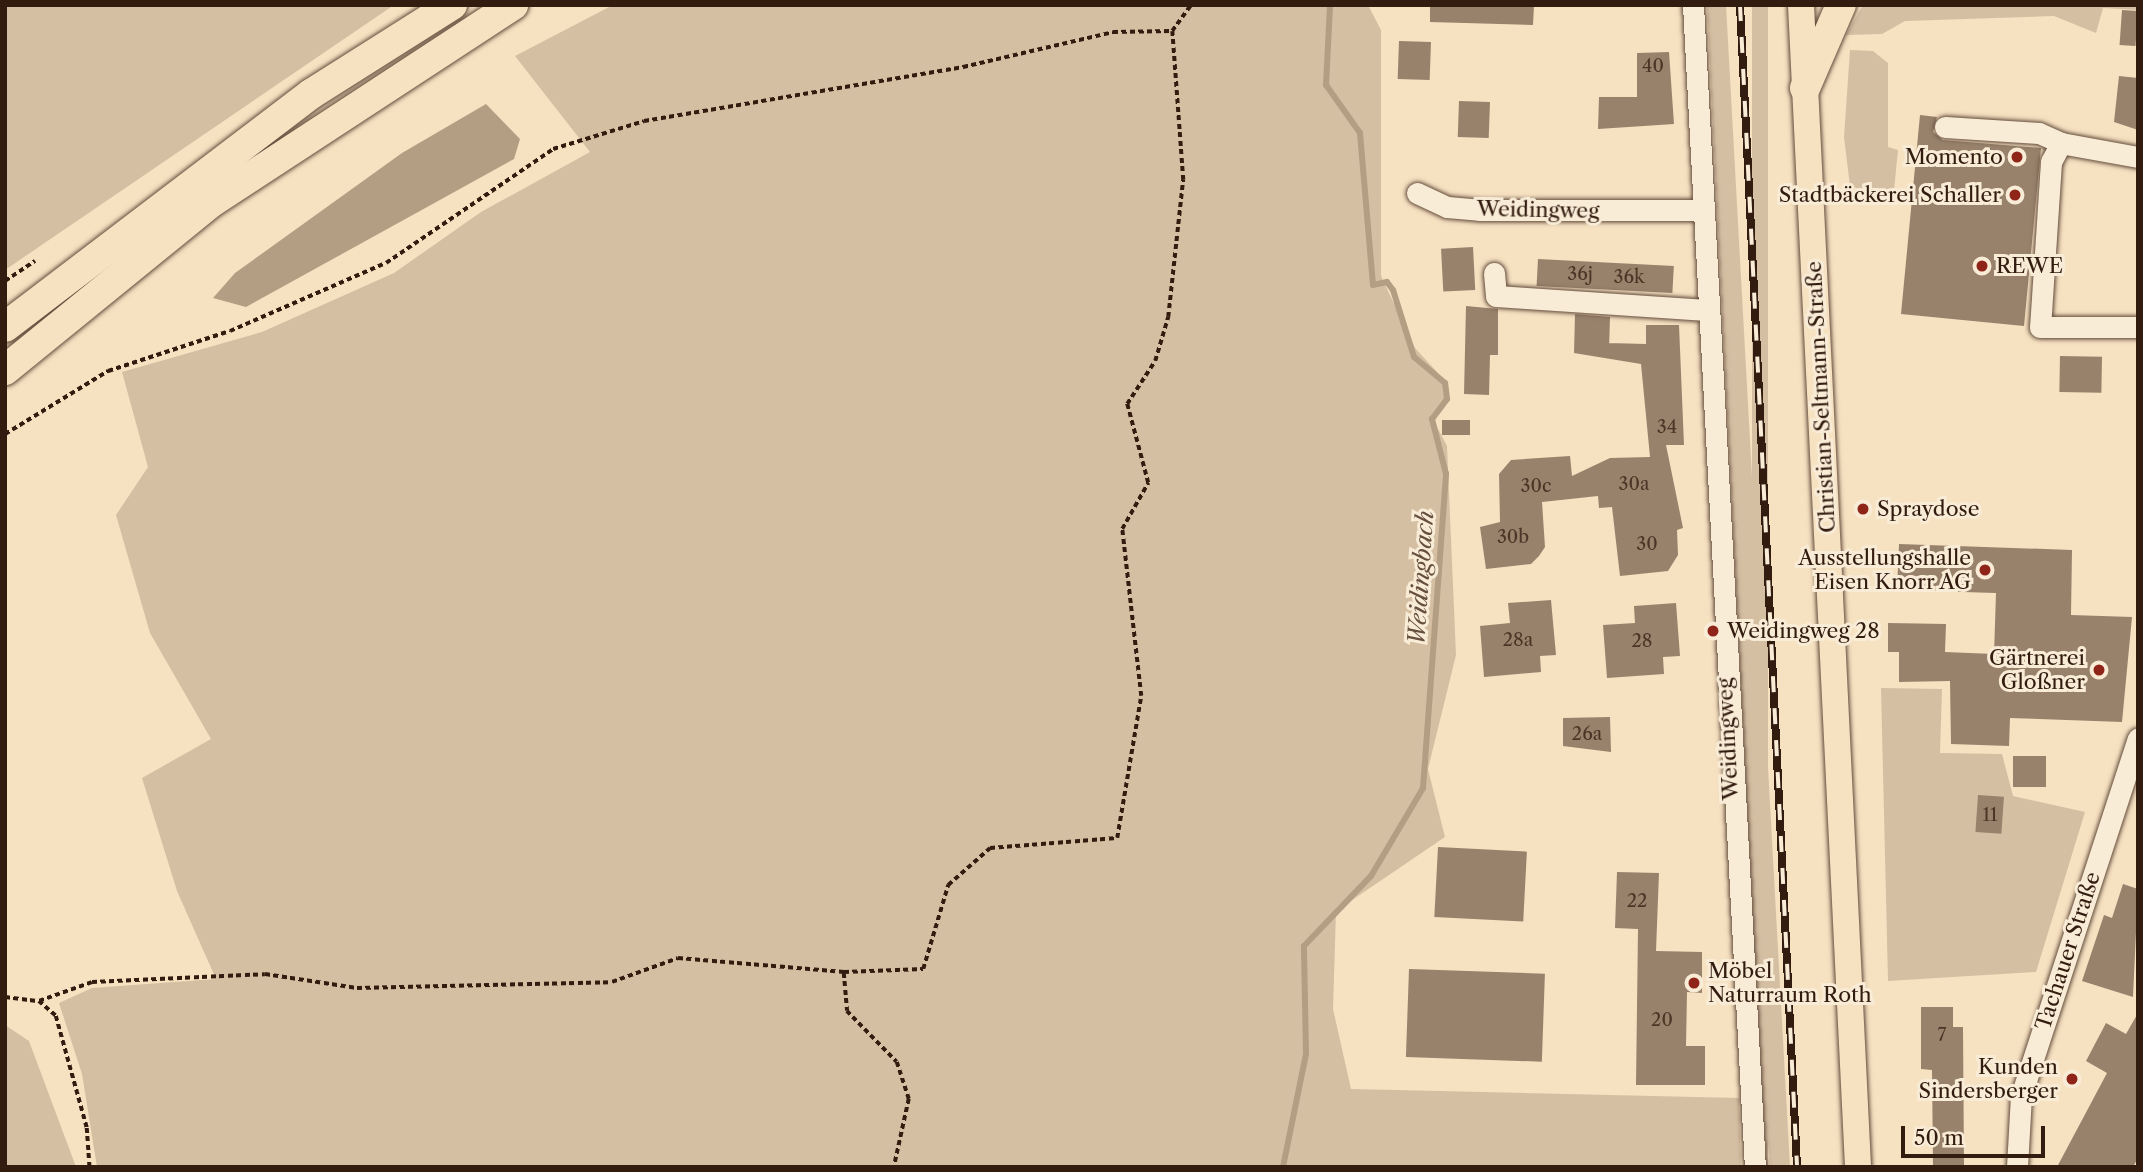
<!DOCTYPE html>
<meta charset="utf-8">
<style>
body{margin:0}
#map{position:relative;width:2143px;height:1172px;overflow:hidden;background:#f6e1c1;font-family:"Libre Caslon Text",serif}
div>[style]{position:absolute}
.green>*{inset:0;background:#d5bfa3;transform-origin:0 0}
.water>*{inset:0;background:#b39e84}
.stream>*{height:6px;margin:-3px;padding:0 3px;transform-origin:3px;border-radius:3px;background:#b39e84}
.building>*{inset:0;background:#98826c;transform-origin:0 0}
.path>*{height:3.5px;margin-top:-1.75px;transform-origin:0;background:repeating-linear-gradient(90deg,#321b0f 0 5px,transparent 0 8.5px)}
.roads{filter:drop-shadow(0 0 2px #634c3c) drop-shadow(0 0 2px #634c3c)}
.minor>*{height:21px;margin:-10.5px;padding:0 10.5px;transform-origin:10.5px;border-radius:10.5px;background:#f9ecd7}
.major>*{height:26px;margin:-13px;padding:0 13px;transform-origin:13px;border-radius:13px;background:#f6e1c1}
.highway>*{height:30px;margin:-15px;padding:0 15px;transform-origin:15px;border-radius:15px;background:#f6e1c1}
.rail>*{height:8px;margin-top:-4px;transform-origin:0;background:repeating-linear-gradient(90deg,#f9ecd7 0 16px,#321b0f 0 32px);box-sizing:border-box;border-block:2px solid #321b0f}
.dots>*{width:19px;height:19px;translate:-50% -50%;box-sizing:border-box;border:4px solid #f9ecd7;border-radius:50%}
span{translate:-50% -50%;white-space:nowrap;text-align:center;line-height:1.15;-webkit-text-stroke:6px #f9ecd7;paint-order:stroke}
.number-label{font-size:18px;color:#4c3526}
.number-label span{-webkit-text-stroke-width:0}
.poi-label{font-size:21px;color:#321b0f}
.right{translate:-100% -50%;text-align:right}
.left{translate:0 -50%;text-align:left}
.street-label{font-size:21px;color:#321b0f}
.water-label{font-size:23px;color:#664f3e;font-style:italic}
.frame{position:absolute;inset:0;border:7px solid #321b0f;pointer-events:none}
.scale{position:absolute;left:1901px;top:1126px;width:144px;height:32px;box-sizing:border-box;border:4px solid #321b0f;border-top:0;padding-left:9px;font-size:21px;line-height:24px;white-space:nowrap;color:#321b0f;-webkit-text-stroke:5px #f9ecd7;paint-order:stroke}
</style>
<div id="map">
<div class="green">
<i style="clip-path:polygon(5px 5px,394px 5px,5px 270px)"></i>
<i style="clip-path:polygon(613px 5px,1368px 5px,1381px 30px,1381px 276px,1415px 348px,1448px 384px,1450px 400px,1434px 421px,1447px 446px,1456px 655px,1428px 769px,1445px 837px,1336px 911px,1333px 1009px,1351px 1089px,1739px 1098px,1741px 1167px,97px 1167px,82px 1074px,59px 1003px,92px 988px,216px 979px,177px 891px,142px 778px,211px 739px,150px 633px,116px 515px,148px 467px,122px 372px,262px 332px,394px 273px,481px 212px,590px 152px,515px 56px)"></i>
<i style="clip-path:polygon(1707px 5px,1726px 5px,1790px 1167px,1770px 1167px,1754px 944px)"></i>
<i style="left:1752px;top:5px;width:16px;height:1163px"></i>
<i style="clip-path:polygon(1863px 5px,2138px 5px,2138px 10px,2103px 8px,2096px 33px,2054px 16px,1905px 21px,1882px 34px,1846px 35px)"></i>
<i style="clip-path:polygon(1850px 50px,1873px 51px,1888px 63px,1888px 147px,1898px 150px,1893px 200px,1850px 186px,1844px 137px)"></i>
<i style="clip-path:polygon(1881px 688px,1942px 689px,1940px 753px,2002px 754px,2013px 796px,2085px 812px,2036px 972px,1888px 981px)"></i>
<i style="clip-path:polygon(5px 1025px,29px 1041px,76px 1167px,5px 1167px)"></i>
</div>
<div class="water">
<i style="clip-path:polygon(486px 104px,520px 139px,514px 159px,246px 307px,213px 298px,235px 273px,402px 153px)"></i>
</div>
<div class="stream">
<i style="left:1283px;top:1167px;width:115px;rotate:-78.5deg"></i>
<i style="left:1306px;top:1054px;width:108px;rotate:-91.1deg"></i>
<i style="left:1304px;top:946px;width:97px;rotate:-46.3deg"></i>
<i style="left:1371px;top:876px;width:102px;rotate:-59.4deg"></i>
<i style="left:1423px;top:788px;width:315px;rotate:-85.8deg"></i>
<i style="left:1446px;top:474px;width:57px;rotate:-104.3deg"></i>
<i style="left:1432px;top:419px;width:25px;rotate:-53deg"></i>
<i style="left:1447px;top:399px;width:16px;rotate:-97deg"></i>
<i style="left:1445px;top:383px;width:40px;rotate:-140deg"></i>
<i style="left:1414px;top:357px;width:70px;rotate:-107.4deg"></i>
<i style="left:1393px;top:290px;width:10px;rotate:-127deg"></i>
<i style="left:1387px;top:282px;width:14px;rotate:168deg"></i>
<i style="left:1373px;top:285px;width:153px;rotate:-94.9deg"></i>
<i style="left:1360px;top:133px;width:59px;rotate:-125.3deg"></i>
<i style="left:1326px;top:85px;width:80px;rotate:-87.1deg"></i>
</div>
<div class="building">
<i style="clip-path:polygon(1430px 5px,1534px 5px,1533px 25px,1430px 22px)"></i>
<i style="left:2122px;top:10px;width:16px;height:35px;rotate:4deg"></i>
<i style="left:1399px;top:41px;width:32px;height:38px;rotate:2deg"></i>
<i style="clip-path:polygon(1669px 52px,1674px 124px,1598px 129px,1599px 97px,1637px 97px,1637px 53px)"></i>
<i style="clip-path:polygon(2119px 76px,2138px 78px,2138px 130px,2114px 122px)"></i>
<i style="left:1459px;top:101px;width:31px;height:36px;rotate:2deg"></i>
<i style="clip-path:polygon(1920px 115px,1937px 117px,1933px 132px,1943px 140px,2041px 148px,2024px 326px,1901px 314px)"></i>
<i style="left:1473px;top:247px;width:43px;height:32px;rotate:87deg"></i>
<i style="left:1538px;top:259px;width:136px;height:27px;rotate:3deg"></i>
<i style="clip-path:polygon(1466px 306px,1498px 309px,1498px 355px,1490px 355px,1489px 395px,1464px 394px)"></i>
<i style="clip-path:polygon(1575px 314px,1610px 317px,1609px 350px,1609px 343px,1646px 344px,1646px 325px,1679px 325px,1684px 445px,1666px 445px,1683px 528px,1677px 530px,1678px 555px,1668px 571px,1620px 576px,1612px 507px,1599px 508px,1598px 496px,1542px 502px,1545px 547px,1539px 556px,1531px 564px,1486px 569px,1480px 527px,1500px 522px,1499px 474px,1511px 460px,1570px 456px,1572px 476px,1610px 458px,1650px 457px,1641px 364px,1574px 353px)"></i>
<i style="left:2060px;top:356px;width:42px;height:36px;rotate:1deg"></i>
<i style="left:1442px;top:420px;width:28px;height:15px"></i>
<i style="clip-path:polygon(1899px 544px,2072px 550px,2071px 615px,2132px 617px,2122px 722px,2010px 718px,2009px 746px,1951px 744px,1950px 681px,1899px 682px,1899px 652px,1888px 652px,1888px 623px,1946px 624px,1945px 652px,1994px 654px,1996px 593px,1897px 590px)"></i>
<i style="clip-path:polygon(1551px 600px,1556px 655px,1540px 656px,1541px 672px,1484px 677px,1480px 626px,1510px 623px,1508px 603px)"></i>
<i style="clip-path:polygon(1676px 603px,1680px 656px,1663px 657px,1664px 674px,1607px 678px,1603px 625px,1635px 623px,1634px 606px)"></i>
<i style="clip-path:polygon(1610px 717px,1611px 752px,1563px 746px,1563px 718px)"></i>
<i style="left:2013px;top:756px;width:33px;height:31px"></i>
<i style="left:1978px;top:795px;width:26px;height:37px;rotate:4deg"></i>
<i style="left:1438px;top:847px;width:89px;height:70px;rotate:3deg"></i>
<i style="clip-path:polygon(1617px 872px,1659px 873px,1656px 951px,1702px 952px,1702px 993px,1687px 992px,1686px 1046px,1705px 1046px,1705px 1085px,1636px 1085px,1638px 929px,1615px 928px)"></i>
<i style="clip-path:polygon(2123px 884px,2138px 889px,2133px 997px,2082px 981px,2104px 915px,2112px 918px)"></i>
<i style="left:1409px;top:969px;width:136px;height:88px;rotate:2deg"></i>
<i style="clip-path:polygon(1921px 1007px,1953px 1007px,1953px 1027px,1963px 1027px,1964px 1167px,1933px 1167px,1932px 1070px,1921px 1069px)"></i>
<i style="clip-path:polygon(2138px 1013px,2138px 1158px,2133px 1167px,2057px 1167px,2107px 1073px,2086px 1061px,2106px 1023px,2126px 1034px)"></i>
</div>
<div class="path">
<i style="left:5px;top:281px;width:36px;rotate:-34deg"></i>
<i style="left:5px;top:434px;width:121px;rotate:-31.5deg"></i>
<i style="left:108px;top:371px;width:128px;rotate:-18.2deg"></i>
<i style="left:230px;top:331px;width:170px;rotate:-23.6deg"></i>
<i style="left:386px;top:263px;width:202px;rotate:-34.3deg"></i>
<i style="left:553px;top:149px;width:95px;rotate:-17.1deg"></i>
<i style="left:644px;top:121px;width:324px;rotate:-9.6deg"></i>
<i style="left:963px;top:67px;width:154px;rotate:-13.1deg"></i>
<i style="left:1113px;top:32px;width:59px;rotate:-1deg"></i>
<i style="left:1172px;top:31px;width:32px;rotate:-54deg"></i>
<i style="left:844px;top:973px;width:38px;rotate:85deg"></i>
<i style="left:847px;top:1011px;width:71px;rotate:45.6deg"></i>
<i style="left:897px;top:1062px;width:39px;rotate:72deg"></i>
<i style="left:909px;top:1099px;width:70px;rotate:102.4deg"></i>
<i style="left:5px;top:997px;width:34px;rotate:7deg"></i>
<i style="left:39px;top:1001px;width:56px;rotate:-19.7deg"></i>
<i style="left:92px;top:982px;width:173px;rotate:-2.6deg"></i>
<i style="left:265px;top:974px;width:93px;rotate:8.7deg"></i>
<i style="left:357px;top:988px;width:255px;rotate:-1.3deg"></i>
<i style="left:612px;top:982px;width:70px;rotate:-20deg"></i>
<i style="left:678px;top:958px;width:167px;rotate:4.8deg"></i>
<i style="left:844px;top:972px;width:79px;rotate:-2.2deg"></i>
<i style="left:923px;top:969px;width:88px;rotate:-73.4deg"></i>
<i style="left:948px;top:885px;width:56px;rotate:-41.4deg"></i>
<i style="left:990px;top:848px;width:127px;rotate:-4.5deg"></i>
<i style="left:1117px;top:838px;width:144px;rotate:-80.4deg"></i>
<i style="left:1141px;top:696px;width:168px;rotate:-96.5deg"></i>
<i style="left:1122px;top:529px;width:53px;rotate:-60.5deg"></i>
<i style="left:1148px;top:483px;width:82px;rotate:-104.9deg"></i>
<i style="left:1127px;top:404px;width:51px;rotate:-56.9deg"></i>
<i style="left:1155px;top:361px;width:46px;rotate:-73.5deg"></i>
<i style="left:1168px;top:317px;width:138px;rotate:-83.8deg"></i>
<i style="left:1183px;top:180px;width:149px;rotate:-94.2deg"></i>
<i style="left:39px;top:1001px;width:23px;rotate:41deg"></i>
<i style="left:56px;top:1016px;width:116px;rotate:74.5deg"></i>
<i style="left:87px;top:1128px;width:39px;rotate:86deg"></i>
</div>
<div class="roads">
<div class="minor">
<i style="left:1693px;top:5px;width:1164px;rotate:86.95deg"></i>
<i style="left:1945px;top:127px;width:94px;rotate:3.7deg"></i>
<i style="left:2039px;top:133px;width:24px;rotate:24deg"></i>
<i style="left:2138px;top:157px;width:78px;rotate:-169.7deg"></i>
<i style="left:2061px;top:143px;width:21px;rotate:118deg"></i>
<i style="left:2051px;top:162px;width:165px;rotate:93.8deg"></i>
<i style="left:2040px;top:327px;width:98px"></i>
<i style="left:1417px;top:193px;width:33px;rotate:25deg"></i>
<i style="left:1447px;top:207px;width:32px;rotate:5deg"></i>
<i style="left:1479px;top:210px;width:225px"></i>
<i style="left:1494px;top:273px;width:23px;rotate:85deg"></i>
<i style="left:1496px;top:296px;width:211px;rotate:3.8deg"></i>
<i style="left:2017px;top:1167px;width:71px;rotate:-86.8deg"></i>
<i style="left:2021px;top:1096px;width:376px;rotate:-71.9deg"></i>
</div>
<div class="major">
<i style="left:1801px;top:5px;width:1163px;rotate:87.19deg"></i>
</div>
<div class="highway">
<i style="left:1805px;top:88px;width:90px;rotate:-66.6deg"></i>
<i style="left:5px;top:327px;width:385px;rotate:-37.3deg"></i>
<i style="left:311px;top:94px;width:167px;rotate:-32.3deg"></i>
<i style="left:5px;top:370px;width:267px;rotate:-39.1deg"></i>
<i style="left:212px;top:202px;width:360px;rotate:-33.2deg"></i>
</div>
</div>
<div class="rail">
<i style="left:1740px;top:5px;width:1163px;rotate:87.19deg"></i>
</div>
<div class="dots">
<i style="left:2017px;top:157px;background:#8f2418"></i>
<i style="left:2015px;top:195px;background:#8f2418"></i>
<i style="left:1982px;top:266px;background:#8f2418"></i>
<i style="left:1863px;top:509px;background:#8f2418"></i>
<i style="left:1985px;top:570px;background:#8f2418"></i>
<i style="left:1713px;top:631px;background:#8f2418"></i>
<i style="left:2099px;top:670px;background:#8f2418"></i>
<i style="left:1694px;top:983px;background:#8f2418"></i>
<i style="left:2072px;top:1079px;background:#8f2418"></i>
</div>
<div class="number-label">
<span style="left:1653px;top:66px">40</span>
<span style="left:1580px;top:274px">36j</span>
<span style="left:1629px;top:277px">36k</span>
<span style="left:1667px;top:427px">34</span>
<span style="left:1634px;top:484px">30a</span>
<span style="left:1536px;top:486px">30c</span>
<span style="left:1513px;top:537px">30b</span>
<span style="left:1647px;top:544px">30</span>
<span style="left:1518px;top:640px">28a</span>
<span style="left:1642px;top:641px">28</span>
<span style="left:1587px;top:734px">26a</span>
<span style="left:1990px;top:815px">11</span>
<span style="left:1637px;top:901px">22</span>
<span style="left:1662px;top:1020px">20</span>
<span style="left:1942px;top:1035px">7</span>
</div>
<div class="poi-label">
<span class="right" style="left:2003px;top:157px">Momento</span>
<span class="right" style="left:2001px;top:195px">Stadtbäckerei Schaller</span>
<span class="left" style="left:1996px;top:266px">REWE</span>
<span class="left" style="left:1877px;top:509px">Spraydose</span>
<span class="right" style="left:1971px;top:570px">Ausstellungshalle<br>Eisen Knorr AG</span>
<span class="left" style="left:1727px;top:631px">Weidingweg 28</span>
<span class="right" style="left:2085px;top:670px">Gärtnerei<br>Gloßner</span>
<span class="left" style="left:1708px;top:983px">Möbel<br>Naturraum Roth</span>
<span class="right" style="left:2058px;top:1079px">Kunden<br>Sindersberger</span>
</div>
<div class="street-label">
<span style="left:1538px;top:210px;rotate:1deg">Weidingweg</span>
<span style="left:1821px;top:397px;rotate:-93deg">Christian-Seltmann-Straße</span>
<span style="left:1728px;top:739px;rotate:-93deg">Weidingweg</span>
<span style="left:2068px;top:951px;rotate:-72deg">Tachauer Straße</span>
</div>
<div class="water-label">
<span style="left:1421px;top:578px;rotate:-86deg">Weidingbach</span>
</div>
<div class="frame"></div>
<div class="scale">50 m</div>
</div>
